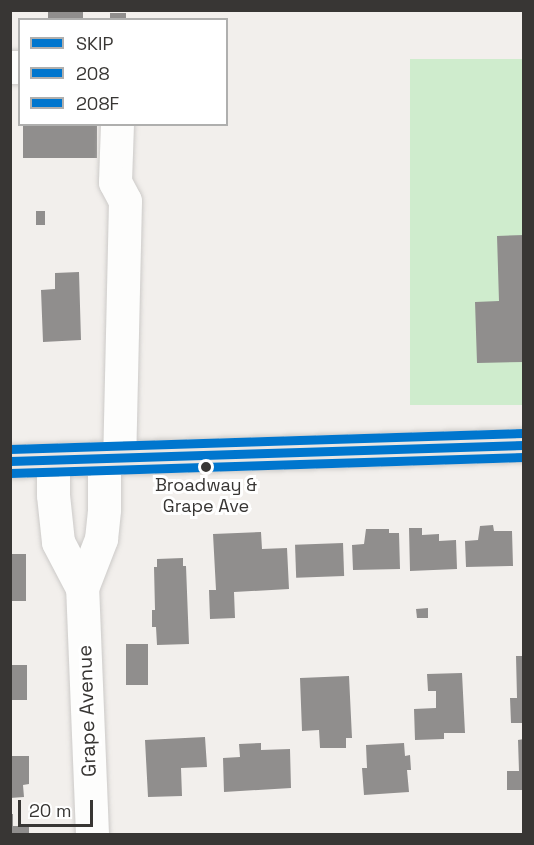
<!DOCTYPE html>
<style>
body{margin:0}
#map{position:relative;width:534px;height:845px;overflow:hidden;background:#f2efec;font-family:"Space Grotesk",sans-serif}
div>[style]{position:absolute}
.green>*{inset:0;background:#cfeccd;transform-origin:0 0}
.building>*{inset:0;background:#908e8d;transform-origin:0 0}
.roads{filter:drop-shadow(0 0 2px #cccac8) drop-shadow(0 0 2px #cccac8)}
.minor>*{height:33px;margin:-16.5px;padding:0 16.5px;transform-origin:16.5px;border-radius:16.5px;background:#fdfdfc}
.major>*{height:33px;margin:-16.5px;padding:0 16.5px;transform-origin:16.5px;border-radius:16.5px;background:#ebe6e2}
.bus-1>*{height:9px;margin:-4.5px;padding:0 4.5px;transform-origin:4.5px;border-radius:4.5px;background:#0076ce}
.bus-2>*{height:9px;margin:-4.5px;padding:0 4.5px;transform-origin:4.5px;border-radius:4.5px;background:#0076ce}
.bus-3>*{height:9px;margin:-4.5px;padding:0 4.5px;transform-origin:4.5px;border-radius:4.5px;background:#0076ce}
.dots>*{width:16px;height:16px;translate:-50% -50%;box-sizing:border-box;border:3px solid #fff;border-radius:50%}
span{translate:-50% -50%;white-space:nowrap;text-align:center;line-height:1.15;-webkit-text-stroke:6px #fff;paint-order:stroke}
.bus-label{font-size:18px;color:#383634}
.street-label{font-size:20px;color:#383634}
.frame{position:absolute;inset:0;border:12px solid #383634;pointer-events:none}
.legend{position:absolute;left:18px;top:18px;width:210px;height:108px;box-sizing:border-box;background:#fff;border:2px solid #afafae;margin:0;padding:8px 10px;list-style:none;font-size:18px;color:#383634}
.legend li{display:flex;align-items:center;gap:12px;height:30px}
.legend b{width:30px;border:2px solid #afafae}
.scale{position:absolute;left:18px;top:800px;width:75px;height:27px;box-sizing:border-box;border:3px solid #383634;border-top:0;padding-left:8px;font-size:18px;line-height:21px;white-space:nowrap;color:#383634;-webkit-text-stroke:4px #fff;paint-order:stroke}
</style>
<div id="map">
<div class="green">
<i style="left:523px;top:59px;width:346px;height:113px;rotate:90deg"></i>
</div>
<div class="building">
<i style="left:48px;top:10px;width:35px;height:10px"></i>
<i style="left:110px;top:13px;width:16px;height:7px"></i>
<i style="left:23px;top:124px;width:74px;height:34px"></i>
<i style="left:36px;top:211px;width:9px;height:14px"></i>
<i style="clip-path:polygon(524px 235px,524px 362px,477px 363px,475px 302px,499px 301px,497px 236px)"></i>
<i style="clip-path:polygon(79px 272px,81px 340px,43px 342px,41px 290px,55px 289px,55px 273px)"></i>
<i style="clip-path:polygon(493px 525px,494px 531px,512px 531px,513px 566px,466px 567px,465px 541px,478px 540px,480px 526px)"></i>
<i style="clip-path:polygon(409px 528px,422px 528px,422px 535px,439px 534px,439px 541px,456px 540px,457px 569px,410px 571px)"></i>
<i style="clip-path:polygon(366px 529px,389px 529px,389px 533px,399px 533px,400px 569px,353px 570px,352px 545px,364px 544px)"></i>
<i style="clip-path:polygon(261px 532px,262px 549px,287px 548px,289px 589px,234px 592px,235px 618px,210px 619px,209px 590px,216px 590px,213px 534px)"></i>
<i style="left:343px;top:543px;width:33px;height:48px;rotate:88deg"></i>
<i style="left:10px;top:554px;width:16px;height:47px"></i>
<i style="clip-path:polygon(183px 558px,183px 566px,186px 566px,189px 644px,157px 645px,156px 627px,152px 627px,152px 610px,155px 610px,154px 567px,157px 567px,157px 559px)"></i>
<i style="clip-path:polygon(428px 608px,428px 618px,417px 618px,416px 609px)"></i>
<i style="left:126px;top:644px;width:22px;height:41px"></i>
<i style="clip-path:polygon(516px 656px,524px 656px,524px 723px,511px 723px,510px 698px,517px 698px)"></i>
<i style="left:10px;top:665px;width:17px;height:35px"></i>
<i style="clip-path:polygon(462px 673px,465px 733px,444px 733px,444px 739px,415px 740px,414px 709px,436px 708px,436px 691px,428px 691px,427px 674px)"></i>
<i style="clip-path:polygon(349px 676px,352px 738px,346px 738px,346px 748px,320px 748px,319px 730px,302px 731px,300px 678px)"></i>
<i style="clip-path:polygon(205px 737px,207px 767px,181px 768px,182px 796px,148px 797px,145px 740px)"></i>
<i style="clip-path:polygon(524px 739px,524px 790px,507px 790px,507px 771px,519px 771px,518px 740px)"></i>
<i style="clip-path:polygon(261px 743px,261px 750px,290px 749px,291px 788px,224px 792px,223px 758px,240px 757px,239px 744px)"></i>
<i style="clip-path:polygon(404px 743px,405px 756px,410px 755px,411px 770px,407px 770px,409px 792px,364px 795px,362px 768px,367px 768px,366px 745px)"></i>
<i style="clip-path:polygon(10px 756px,29px 756px,29px 784px,23px 785px,24px 797px,10px 798px)"></i>
<i style="clip-path:polygon(10px 814px,13px 814px,13px 826px,29px 826px,29px 834px,10px 834px)"></i>
</div>
<div class="roads">
<div class="minor">
<i style="left:10px;top:67px;width:10px"></i>
<i style="left:117px;top:124px;width:58px;rotate:92deg"></i>
<i style="left:115px;top:182px;width:21px;rotate:62deg"></i>
<i style="left:125px;top:201px;width:257px;rotate:91.3deg"></i>
<i style="left:53px;top:460px;width:35px;rotate:90deg"></i>
<i style="left:53px;top:495px;width:47px;rotate:83.9deg"></i>
<i style="left:58px;top:542px;width:52px;rotate:62.4deg"></i>
<i style="left:92px;top:834px;width:246px;rotate:-92.3deg"></i>
<i style="left:82px;top:588px;width:53px;rotate:-68.8deg"></i>
<i style="left:101px;top:539px;width:30px;rotate:-84deg"></i>
<i style="left:104px;top:509px;width:51px;rotate:-90deg"></i>
</div>
<div class="major">
<i style="left:10px;top:461px;width:514px;rotate:-1.78deg"></i>
</div>
</div>
<div class="bus-1">
<i style="left:10px;top:461px;width:514px;rotate:-1.78deg"></i>
</div>
<div class="bus-2">
<i style="left:10px;top:473px;width:514px;rotate:-1.78deg"></i>
</div>
<div class="bus-3">
<i style="left:10px;top:449px;width:514px;rotate:-1.78deg"></i>
</div>
<div class="dots">
<i style="left:206px;top:467px;background:#383634"></i>
</div>
<div class="bus-label">
<span style="left:206px;top:496px">Broadway &amp;<br>Grape Ave</span>
</div>
<div class="street-label">
<span style="left:87px;top:711px;rotate:-92deg">Grape Avenue</span>
</div>
<div class="frame"></div>
<ul class="legend">
<li><b style="height:8px;background:#0076ce"></b>SKIP</li>
<li><b style="height:8px;background:#0076ce"></b>208</li>
<li><b style="height:8px;background:#0076ce"></b>208F</li>
</ul>
<div class="scale">20 m</div>
</div>
